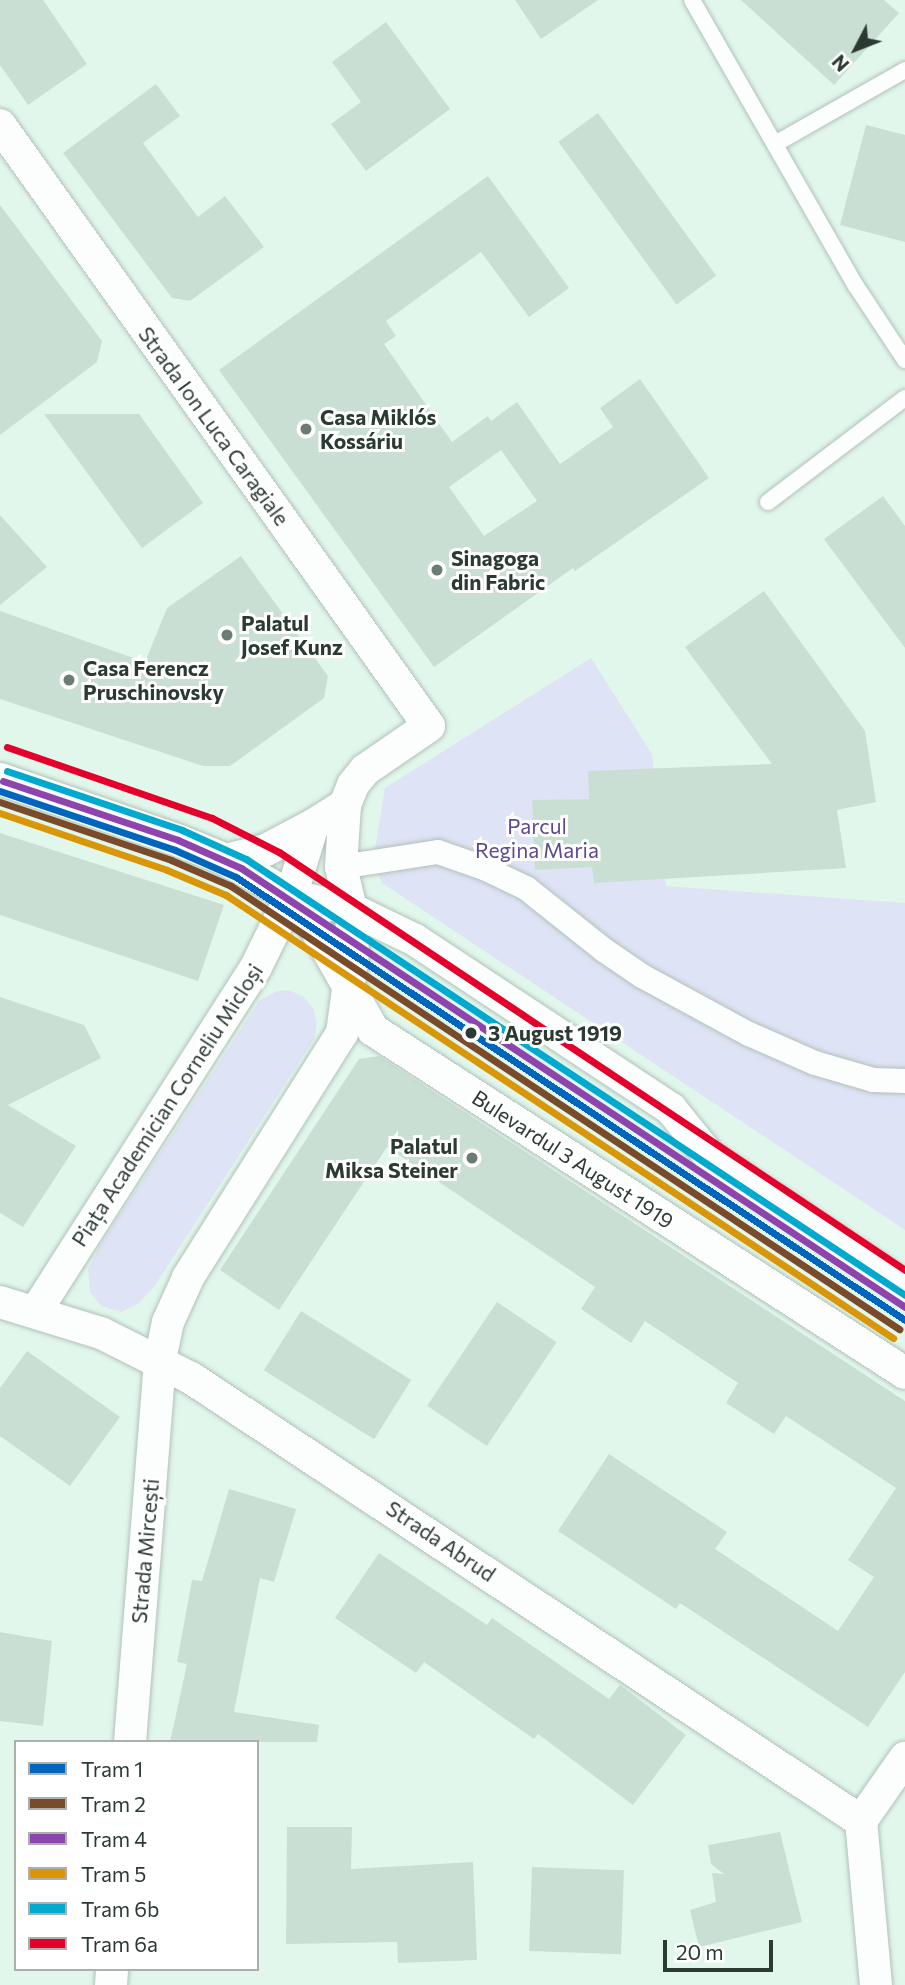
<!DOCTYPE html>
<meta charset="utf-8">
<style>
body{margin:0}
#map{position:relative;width:905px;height:1985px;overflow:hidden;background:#e2f7ec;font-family:Commissioner,sans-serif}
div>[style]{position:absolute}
.green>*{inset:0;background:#dee3f5}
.building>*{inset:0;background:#cadfd4;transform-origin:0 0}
.roads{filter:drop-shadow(0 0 2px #b1c1b9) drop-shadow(0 0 2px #b1c1b9)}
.service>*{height:16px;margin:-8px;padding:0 8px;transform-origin:8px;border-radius:8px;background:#fbfefc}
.pedestrian>*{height:24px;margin:-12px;padding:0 12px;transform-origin:12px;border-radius:12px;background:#fbfefc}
.minor>*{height:32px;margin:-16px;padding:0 16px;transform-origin:16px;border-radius:16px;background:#fbfefc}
.tram-1>*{height:7px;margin:-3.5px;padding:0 3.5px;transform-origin:3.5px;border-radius:3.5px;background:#0065bd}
.tram-2>*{height:7px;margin:-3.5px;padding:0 3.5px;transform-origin:3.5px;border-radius:3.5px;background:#7a4b2a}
.tram-3>*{height:7px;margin:-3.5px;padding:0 3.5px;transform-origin:3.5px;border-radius:3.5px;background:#8e44ad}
.tram-4>*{height:7px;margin:-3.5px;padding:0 3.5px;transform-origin:3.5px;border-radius:3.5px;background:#d89608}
.tram-5>*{height:7px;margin:-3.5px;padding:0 3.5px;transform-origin:3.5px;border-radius:3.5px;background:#00a9ce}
.tram-6>*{height:7px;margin:-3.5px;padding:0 3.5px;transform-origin:3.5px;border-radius:3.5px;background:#e4002b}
.dots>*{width:19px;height:19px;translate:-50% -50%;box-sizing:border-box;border:4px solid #fff;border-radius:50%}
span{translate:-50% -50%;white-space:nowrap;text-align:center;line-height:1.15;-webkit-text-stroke:6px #fff;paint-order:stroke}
.poi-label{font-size:21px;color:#2b3a32;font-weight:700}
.left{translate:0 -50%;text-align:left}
.right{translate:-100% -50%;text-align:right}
.street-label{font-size:21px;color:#2b3a32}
.park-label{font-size:21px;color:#5b4a8f}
.stop-label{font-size:21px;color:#2b3a32;font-weight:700}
.legend{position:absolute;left:14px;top:1740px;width:245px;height:231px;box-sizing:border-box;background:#fff;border:2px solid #aab0ad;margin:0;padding:9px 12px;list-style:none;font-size:21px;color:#2b3a32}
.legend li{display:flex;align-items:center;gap:14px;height:35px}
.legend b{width:35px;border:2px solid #aab0ad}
.north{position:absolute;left:821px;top:14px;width:70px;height:70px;-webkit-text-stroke:5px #fff;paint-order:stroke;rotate:228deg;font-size:19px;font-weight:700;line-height:28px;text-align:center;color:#2b3a32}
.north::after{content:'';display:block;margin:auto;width:24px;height:32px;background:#2b3a32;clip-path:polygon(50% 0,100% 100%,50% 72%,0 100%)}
.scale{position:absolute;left:663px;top:1940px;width:110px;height:32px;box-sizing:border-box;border:4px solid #2b3a32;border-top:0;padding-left:9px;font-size:21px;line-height:24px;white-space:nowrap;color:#2b3a32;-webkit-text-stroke:5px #fff;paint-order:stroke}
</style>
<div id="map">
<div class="green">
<i style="clip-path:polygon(591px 658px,652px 754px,666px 886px,905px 903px,905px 1230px,382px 883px,373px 861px,385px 788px)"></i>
<i style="clip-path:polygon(289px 990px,304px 997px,313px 1008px,317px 1024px,314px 1039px,154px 1287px,138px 1304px,121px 1312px,101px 1306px,90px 1292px,88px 1270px,100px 1245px,260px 1000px,277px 991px)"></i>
</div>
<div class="building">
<i style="clip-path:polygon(0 0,43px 0,87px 64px,28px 105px,0 65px)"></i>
<i style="clip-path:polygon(515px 0,598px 0,541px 39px)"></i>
<i style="clip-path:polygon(741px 0,884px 0,899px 13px,834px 85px)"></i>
<i style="clip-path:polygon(386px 22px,450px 109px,366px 171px,331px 124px,361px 102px,332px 62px)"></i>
<i style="clip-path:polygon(156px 84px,180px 116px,143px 143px,198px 217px,225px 196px,264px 247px,190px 301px,172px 298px,63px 153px)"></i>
<i style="left:598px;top:113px;width:201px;height:49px;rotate:54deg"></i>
<i style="clip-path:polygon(866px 125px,905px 135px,905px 242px,840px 225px)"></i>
<i style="clip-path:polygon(evenodd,488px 176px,569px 288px,529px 317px,481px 252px,386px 321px,396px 336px,384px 344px,452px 442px,488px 416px,491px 421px,517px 402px,560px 464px,613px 427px,600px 408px,640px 379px,709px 478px,575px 571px,573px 568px,434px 667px,219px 370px,488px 176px,501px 450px,537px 501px,484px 536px,449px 487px,501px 450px)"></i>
<i style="clip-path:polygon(0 205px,102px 341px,97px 362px,0 435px)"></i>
<i style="clip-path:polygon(44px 414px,139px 414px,203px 503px,142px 548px)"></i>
<i style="clip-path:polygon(883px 496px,905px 526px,905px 648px,824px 539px)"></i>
<i style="clip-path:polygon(0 515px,47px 567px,0 605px)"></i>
<i style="clip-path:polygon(241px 556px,328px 676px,324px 698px,230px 766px,203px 766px,0 699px,0 611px,145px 662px,167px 608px)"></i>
<i style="clip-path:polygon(764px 591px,865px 731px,876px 802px,837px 810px,846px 868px,594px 883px,592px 867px,535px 870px,532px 800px,589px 799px,588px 771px,772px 764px,685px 647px)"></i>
<i style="clip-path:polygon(0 833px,224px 905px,198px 981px,0 915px)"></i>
<i style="clip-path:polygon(0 997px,84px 1025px,101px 1058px,8px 1105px,76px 1146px,23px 1227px,0 1213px)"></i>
<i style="clip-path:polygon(379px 1056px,905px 1401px,905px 1672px,868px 1727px,680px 1603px,676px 1609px,558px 1531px,609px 1454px,727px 1532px,715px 1549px,838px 1631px,874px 1577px,848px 1560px,896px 1488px,786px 1416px,774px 1434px,726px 1403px,738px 1383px,645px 1321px,631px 1343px,581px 1309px,595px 1287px,387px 1147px,279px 1310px,220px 1270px,359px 1059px)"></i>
<i style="left:497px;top:1302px;width:72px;height:125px;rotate:34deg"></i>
<i style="left:301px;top:1311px;width:130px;height:70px;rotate:32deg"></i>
<i style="clip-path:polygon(27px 1351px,120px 1417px,70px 1486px,0 1436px,0 1388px)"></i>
<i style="clip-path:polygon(229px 1489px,296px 1509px,274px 1582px,260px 1578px,234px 1712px,319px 1725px,317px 1742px,170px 1742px,187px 1664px,177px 1662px,192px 1580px,202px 1581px)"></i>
<i style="clip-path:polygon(379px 1553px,487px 1625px,492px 1618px,609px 1699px,620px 1685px,686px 1735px,633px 1805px,538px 1734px,534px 1739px,424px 1662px,416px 1673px,335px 1618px)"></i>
<i style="clip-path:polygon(0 1632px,52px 1641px,43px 1726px,0 1721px)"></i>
<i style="clip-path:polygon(287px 1827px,352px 1827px,351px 1869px,473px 1862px,477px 1960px,398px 1963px,397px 1942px,286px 1944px)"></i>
<i style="clip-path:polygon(780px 1832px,802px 1922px,699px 1947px,690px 1910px,716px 1902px,712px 1873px,724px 1874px,711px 1864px,708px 1845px)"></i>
<i style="left:532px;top:1867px;width:92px;height:84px;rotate:2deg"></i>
</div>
<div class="roads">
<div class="service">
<i style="left:692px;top:0;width:330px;rotate:60.2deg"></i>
<i style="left:856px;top:286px;width:89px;rotate:56.5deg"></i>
<i style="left:775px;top:144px;width:150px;rotate:-29.6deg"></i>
<i style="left:768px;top:502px;width:172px;rotate:-37.2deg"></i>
</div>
<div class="pedestrian">
<i style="left:341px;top:867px;width:98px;rotate:-8.8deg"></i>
<i style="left:438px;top:852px;width:49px;rotate:19.2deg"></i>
<i style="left:484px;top:868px;width:47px;rotate:25.5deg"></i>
<i style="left:526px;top:888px;width:100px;rotate:38.5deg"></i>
<i style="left:604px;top:950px;width:46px;rotate:34.4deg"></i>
<i style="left:642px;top:976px;width:122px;rotate:28.5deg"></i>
<i style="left:749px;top:1034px;width:72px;rotate:23.7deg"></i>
<i style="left:815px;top:1063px;width:60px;rotate:16.3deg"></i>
<i style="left:873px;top:1080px;width:32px;rotate:2deg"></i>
</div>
<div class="minor">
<i style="left:0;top:125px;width:738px;rotate:54.48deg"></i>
<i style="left:429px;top:726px;width:78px;rotate:145.5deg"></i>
<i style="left:365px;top:770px;width:19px;rotate:129deg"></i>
<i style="left:353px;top:785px;width:22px;rotate:112deg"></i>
<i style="left:345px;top:805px;width:62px;rotate:93.7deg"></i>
<i style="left:341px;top:867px;width:43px;rotate:76.6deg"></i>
<i style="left:351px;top:909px;width:44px;rotate:87.4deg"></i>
<i style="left:353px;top:953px;width:81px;rotate:97.8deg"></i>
<i style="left:342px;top:1033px;width:289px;rotate:122.2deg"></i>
<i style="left:188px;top:1278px;width:48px;rotate:114.4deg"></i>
<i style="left:168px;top:1322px;width:40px;rotate:102deg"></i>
<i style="left:160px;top:1361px;width:382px;rotate:94.5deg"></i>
<i style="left:0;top:779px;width:190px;rotate:19deg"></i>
<i style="left:180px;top:841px;width:50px;rotate:22.4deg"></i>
<i style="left:226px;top:860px;width:74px;rotate:29deg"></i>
<i style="left:291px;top:896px;width:61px;rotate:12.2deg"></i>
<i style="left:351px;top:909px;width:71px;rotate:25.8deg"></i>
<i style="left:415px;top:940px;width:307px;rotate:33.4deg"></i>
<i style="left:671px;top:1109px;width:62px;rotate:50.9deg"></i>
<i style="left:710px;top:1157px;width:234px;rotate:33.7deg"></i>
<i style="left:226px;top:860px;width:41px;rotate:-14deg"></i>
<i style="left:266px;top:850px;width:53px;rotate:-28deg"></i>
<i style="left:291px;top:896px;width:38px;rotate:53deg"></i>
<i style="left:314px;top:926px;width:120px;rotate:60.4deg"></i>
<i style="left:373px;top:1030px;width:633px;rotate:32.81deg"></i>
<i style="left:0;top:1302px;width:106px;rotate:17.1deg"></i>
<i style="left:101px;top:1333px;width:101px;rotate:26.6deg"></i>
<i style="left:191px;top:1378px;width:803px;rotate:33.47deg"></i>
<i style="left:36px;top:1311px;width:408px;rotate:-57.4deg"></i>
<i style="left:256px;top:967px;width:79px;rotate:-63.8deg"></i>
<i style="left:291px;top:896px;width:74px;rotate:-72.8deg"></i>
<i style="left:313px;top:825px;width:38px;rotate:-32deg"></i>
<i style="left:111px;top:1985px;width:16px;rotate:-86deg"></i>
<i style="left:876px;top:1985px;width:165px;rotate:-95.2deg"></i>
<i style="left:861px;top:1821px;width:77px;rotate:-55.1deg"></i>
</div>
</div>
<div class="tram-1">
<i style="left:0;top:791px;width:185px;rotate:18.6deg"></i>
<i style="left:175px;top:850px;width:67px;rotate:23.9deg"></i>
<i style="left:236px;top:877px;width:802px;rotate:33.51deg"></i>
</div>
<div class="tram-2">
<i style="left:0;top:802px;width:181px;rotate:18.7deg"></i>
<i style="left:171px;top:860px;width:65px;rotate:23.4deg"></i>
<i style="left:231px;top:886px;width:802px;rotate:33.55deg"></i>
</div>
<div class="tram-3">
<i style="left:3px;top:781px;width:185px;rotate:18.6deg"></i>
<i style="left:178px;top:840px;width:69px;rotate:24deg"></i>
<i style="left:241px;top:868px;width:796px;rotate:33.47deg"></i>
</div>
<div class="tram-4">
<i style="left:0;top:813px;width:176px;rotate:18.8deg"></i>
<i style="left:167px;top:870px;width:64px;rotate:23deg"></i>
<i style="left:226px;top:895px;width:801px;rotate:33.59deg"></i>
</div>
<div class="tram-5">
<i style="left:7px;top:771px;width:185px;rotate:18.6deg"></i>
<i style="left:182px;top:830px;width:70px;rotate:24.4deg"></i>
<i style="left:246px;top:859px;width:790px;rotate:33.49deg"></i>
</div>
<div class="tram-6">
<i style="left:7px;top:747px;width:217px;rotate:19.1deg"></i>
<i style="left:212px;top:818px;width:75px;rotate:26.9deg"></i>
<i style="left:279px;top:852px;width:753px;rotate:33.73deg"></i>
</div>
<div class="dots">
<i style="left:306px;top:429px;background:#6b7c73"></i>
<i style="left:437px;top:570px;background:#6b7c73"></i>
<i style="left:227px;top:635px;background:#6b7c73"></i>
<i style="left:69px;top:680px;background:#6b7c73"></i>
<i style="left:471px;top:1033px;background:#2b3a32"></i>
<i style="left:472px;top:1158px;background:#6b7c73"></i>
</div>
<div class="poi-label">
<span class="left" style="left:320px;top:429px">Casa Miklós<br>Kossáriu</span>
<span class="left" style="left:451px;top:570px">Sinagoga<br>din Fabric</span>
<span class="left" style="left:241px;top:635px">Palatul<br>Josef Kunz</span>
<span class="left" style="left:83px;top:680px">Casa Ferencz<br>Pruschinovsky</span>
<span class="right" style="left:458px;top:1158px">Palatul<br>Miksa Steiner</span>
</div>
<div class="street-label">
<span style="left:214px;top:426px;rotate:54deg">Strada Ion Luca Caragiale</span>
<span style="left:167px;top:1105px;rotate:-57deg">Piața Academician Corneliu Micloși</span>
<span style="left:573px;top:1159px;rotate:33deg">Bulevardul 3 August 1919</span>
<span style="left:441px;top:1541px;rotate:34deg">Strada Abrud</span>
<span style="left:145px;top:1551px;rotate:-85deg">Strada Mircești</span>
</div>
<div class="park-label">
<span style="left:537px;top:838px">Parcul<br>Regina Maria</span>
</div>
<div class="stop-label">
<span class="left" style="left:488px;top:1033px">3 August 1919</span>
</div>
<ul class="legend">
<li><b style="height:9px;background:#0065bd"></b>Tram 1</li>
<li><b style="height:9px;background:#7a4b2a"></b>Tram 2</li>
<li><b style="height:9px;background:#8e44ad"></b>Tram 4</li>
<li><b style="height:9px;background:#d89608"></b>Tram 5</li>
<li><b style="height:9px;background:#00a9ce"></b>Tram 6b</li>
<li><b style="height:9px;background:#e4002b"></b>Tram 6a</li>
</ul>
<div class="north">N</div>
<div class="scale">20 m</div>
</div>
